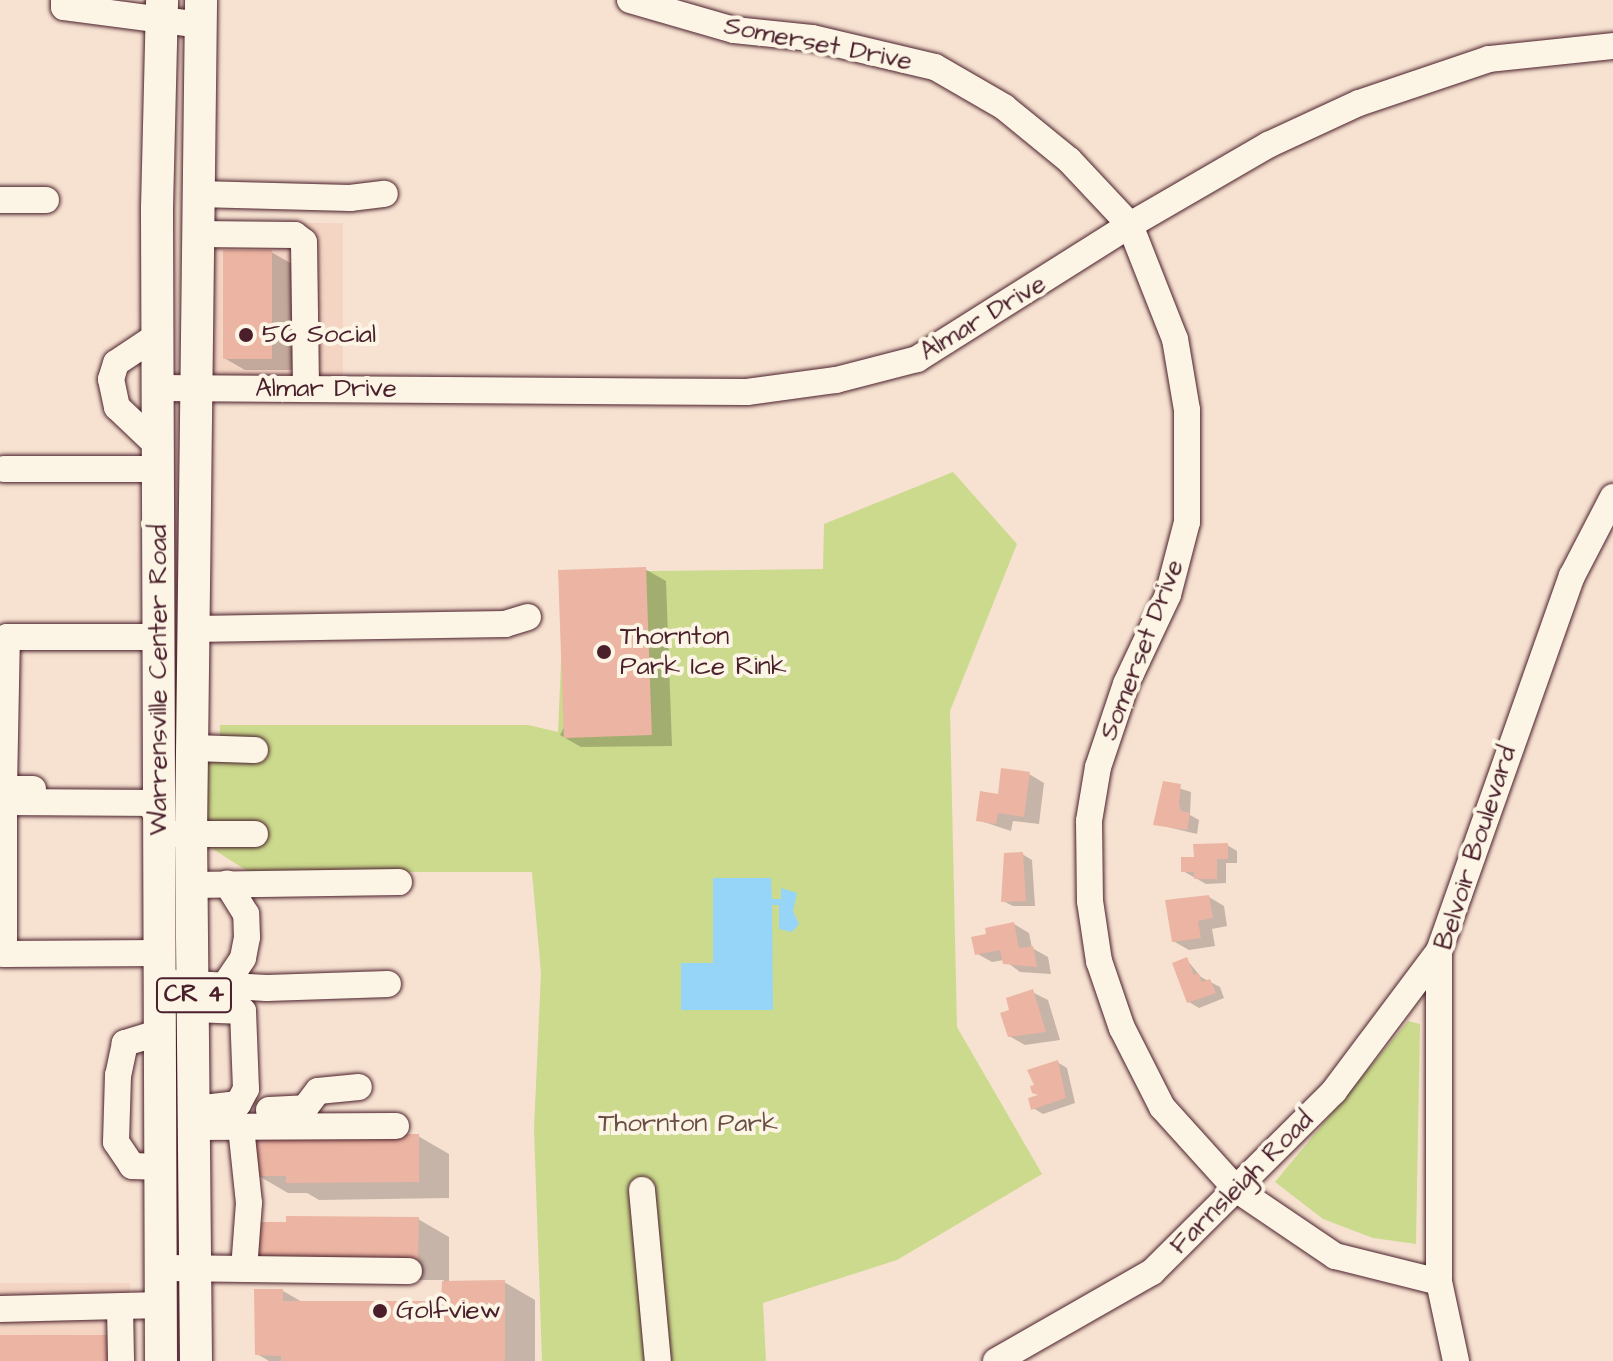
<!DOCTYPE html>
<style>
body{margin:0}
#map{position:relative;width:1613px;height:1361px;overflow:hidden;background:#f7e2d1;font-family:"Architects Daughter",sans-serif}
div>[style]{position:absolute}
.built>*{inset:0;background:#f4d4c3;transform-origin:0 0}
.green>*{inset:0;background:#cbda8d}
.water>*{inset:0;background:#97d5f8}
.shadow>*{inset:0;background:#0003}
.building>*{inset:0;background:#ecb4a2;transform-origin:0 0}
.roads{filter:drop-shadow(0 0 2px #4a1f2b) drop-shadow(0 0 2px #4a1f2b)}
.minor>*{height:26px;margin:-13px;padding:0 13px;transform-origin:13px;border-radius:13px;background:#fcf5e5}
.major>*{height:32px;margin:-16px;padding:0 16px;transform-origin:16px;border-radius:16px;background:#fcf5e5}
.dots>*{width:22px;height:22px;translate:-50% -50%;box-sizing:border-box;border:4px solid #fcf5e5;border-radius:50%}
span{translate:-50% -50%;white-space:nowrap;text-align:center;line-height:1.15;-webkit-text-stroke:8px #fcf5e5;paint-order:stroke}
.shield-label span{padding:2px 6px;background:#fcf5e5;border:2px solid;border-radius:6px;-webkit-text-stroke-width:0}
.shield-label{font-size:24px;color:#4a1f2b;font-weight:700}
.street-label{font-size:26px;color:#4a1f2b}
.poi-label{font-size:26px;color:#4a1f2b}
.left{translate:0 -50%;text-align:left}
.park-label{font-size:26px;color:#6a4e44}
</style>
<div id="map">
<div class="built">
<i style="left:343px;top:223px;width:166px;height:145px;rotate:90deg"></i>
<i style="left:0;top:1283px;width:130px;height:78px"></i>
</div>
<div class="green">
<i style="clip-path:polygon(953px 472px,1017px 544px,950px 711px,957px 1027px,1042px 1174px,897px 1260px,763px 1303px,766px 1361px,542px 1361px,534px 1129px,541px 973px,532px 872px,249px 872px,191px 835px,192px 748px,220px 749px,220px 725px,528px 725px,558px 732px,565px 572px,823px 569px,824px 524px)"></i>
<i style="clip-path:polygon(1408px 1021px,1420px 1024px,1416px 1244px,1373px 1238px,1323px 1219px,1275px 1182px)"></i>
</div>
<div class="water">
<i style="clip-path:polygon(713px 878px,771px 878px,772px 899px,781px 899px,781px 888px,797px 893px,793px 911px,799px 924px,792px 932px,779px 929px,779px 905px,772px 905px,773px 1010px,681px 1010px,681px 963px,713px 963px)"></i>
</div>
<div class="shadow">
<i style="clip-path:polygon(271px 252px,292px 264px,292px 370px,245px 370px,224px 358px)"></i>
<i style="clip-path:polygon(645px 569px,666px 581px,672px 746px,581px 747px,560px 735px)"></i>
<i style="clip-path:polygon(1029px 774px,1044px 783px,1039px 824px,1013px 821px,1011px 831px,978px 820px)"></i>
<i style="clip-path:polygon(1165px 784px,1191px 792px,1190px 815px,1199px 820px,1197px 834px,1155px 824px)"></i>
<i style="clip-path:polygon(1227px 845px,1237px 851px,1237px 863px,1226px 863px,1226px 883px,1206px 884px,1183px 871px,1196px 859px)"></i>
<i style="clip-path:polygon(1022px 854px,1032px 860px,1035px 906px,1013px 906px,1003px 901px)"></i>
<i style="clip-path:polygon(1209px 897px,1224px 906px,1227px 926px,1212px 929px,1215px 946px,1189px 950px,1173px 941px)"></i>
<i style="clip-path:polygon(1014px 924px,1029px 933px,1032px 948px,1048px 957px,1051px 974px,1020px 972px,1004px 960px,992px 962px,976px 953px)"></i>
<i style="clip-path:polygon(1187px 960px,1201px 977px,1220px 987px,1224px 998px,1199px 1008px,1189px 1002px)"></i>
<i style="clip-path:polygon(1032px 992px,1048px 1000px,1060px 1040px,1025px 1045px,1009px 1036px,1012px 1012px)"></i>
<i style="clip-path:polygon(1057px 1062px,1067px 1068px,1075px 1103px,1043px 1114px,1033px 1108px)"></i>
<i style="clip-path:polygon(418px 1136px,449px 1154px,449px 1198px,319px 1200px,307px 1193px,288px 1193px,257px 1175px)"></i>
<i style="clip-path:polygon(418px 1219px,449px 1237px,449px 1283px,504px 1282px,535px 1300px,535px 1361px,269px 1361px,257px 1354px,283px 1291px,304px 1303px,443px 1303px,444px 1280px,289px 1280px)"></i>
</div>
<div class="building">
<i style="left:223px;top:250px;width:49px;height:109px"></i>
<i style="left:646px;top:567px;width:168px;height:88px;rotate:88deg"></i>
<i style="clip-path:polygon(1001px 768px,1030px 772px,1024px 817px,998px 813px,996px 824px,976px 821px,980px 791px,998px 794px)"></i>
<i style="clip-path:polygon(1163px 781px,1181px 784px,1179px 803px,1181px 811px,1190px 813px,1187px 830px,1153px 825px)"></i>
<i style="clip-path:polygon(1228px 843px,1228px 859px,1217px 859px,1217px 879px,1194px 879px,1194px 872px,1181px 872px,1181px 857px,1194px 857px,1193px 844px)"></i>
<i style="clip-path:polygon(1023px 852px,1026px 901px,1001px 902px,1004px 853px)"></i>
<i style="clip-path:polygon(1209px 895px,1213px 918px,1198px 921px,1201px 938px,1172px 942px,1165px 900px)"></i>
<i style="clip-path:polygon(1014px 922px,1019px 948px,1033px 946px,1037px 967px,1003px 964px,1000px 950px,975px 955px,971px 937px,986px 934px,985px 928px)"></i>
<i style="clip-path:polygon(1187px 957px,1194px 975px,1198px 973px,1202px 982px,1210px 979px,1216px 993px,1187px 1003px,1172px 963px)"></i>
<i style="clip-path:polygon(1033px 989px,1046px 1032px,1008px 1037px,1000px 1013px,1009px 1010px,1006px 998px)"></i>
<i style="clip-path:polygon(1058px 1060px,1066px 1098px,1031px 1110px,1028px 1098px,1038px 1095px,1032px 1093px,1030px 1086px,1034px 1085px,1027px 1070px)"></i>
<i style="clip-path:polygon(419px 1134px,419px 1182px,286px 1183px,286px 1176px,255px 1176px,255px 1135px)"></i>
<i style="clip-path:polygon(286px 1216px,419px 1217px,418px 1264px,256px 1263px,256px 1222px,286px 1222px)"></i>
<i style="clip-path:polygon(505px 1280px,505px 1361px,281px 1361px,281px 1356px,255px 1355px,254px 1289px,283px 1289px,283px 1301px,441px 1301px,442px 1281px)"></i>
<i style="left:109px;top:1335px;width:26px;height:109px;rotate:90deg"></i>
</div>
<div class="roads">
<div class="minor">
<i style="left:64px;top:0;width:7px;rotate:90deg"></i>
<i style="left:64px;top:7px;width:137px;rotate:7.5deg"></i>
<i style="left:630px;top:0;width:108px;rotate:16.1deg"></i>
<i style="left:734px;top:30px;width:78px;rotate:5.9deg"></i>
<i style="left:812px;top:38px;width:126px;rotate:13.3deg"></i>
<i style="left:935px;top:67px;width:80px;rotate:30.1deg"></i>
<i style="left:1004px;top:107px;width:84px;rotate:39.2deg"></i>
<i style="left:1069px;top:160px;width:89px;rotate:46.8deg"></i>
<i style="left:1130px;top:225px;width:123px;rotate:68.5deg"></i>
<i style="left:1175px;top:339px;width:72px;rotate:80.4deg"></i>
<i style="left:1187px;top:410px;width:112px;rotate:90deg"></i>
<i style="left:1187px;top:522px;width:75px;rotate:104.6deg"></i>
<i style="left:1168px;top:595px;width:98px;rotate:115.3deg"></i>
<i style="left:1126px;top:684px;width:88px;rotate:108.6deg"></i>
<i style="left:1098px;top:767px;width:55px;rotate:99.5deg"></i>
<i style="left:1089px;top:821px;width:80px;rotate:89.3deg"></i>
<i style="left:1090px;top:901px;width:61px;rotate:81.5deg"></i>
<i style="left:1099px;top:961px;width:71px;rotate:71.1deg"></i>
<i style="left:1122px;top:1028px;width:89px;rotate:63.1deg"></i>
<i style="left:1162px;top:1107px;width:110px;rotate:47.9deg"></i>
<i style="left:1236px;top:1189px;width:120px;rotate:34.1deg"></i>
<i style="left:1335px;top:1256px;width:107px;rotate:14deg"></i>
<i style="left:198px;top:194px;width:152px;rotate:1.5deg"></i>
<i style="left:350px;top:198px;width:35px;rotate:-7deg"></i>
<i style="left:0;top:200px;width:46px"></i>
<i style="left:198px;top:234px;width:97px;rotate:0.6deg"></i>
<i style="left:295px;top:235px;width:11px;rotate:38deg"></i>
<i style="left:304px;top:242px;width:147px;rotate:89.2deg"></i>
<i style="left:158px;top:335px;width:50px;rotate:146.3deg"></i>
<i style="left:116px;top:363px;width:17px;rotate:107deg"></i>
<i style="left:111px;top:379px;width:29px;rotate:78deg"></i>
<i style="left:117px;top:407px;width:57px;rotate:43.6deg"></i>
<i style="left:158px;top:388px;width:589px;rotate:0.39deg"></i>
<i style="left:747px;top:392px;width:90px;rotate:-7.7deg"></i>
<i style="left:836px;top:380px;width:84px;rotate:-14.5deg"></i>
<i style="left:917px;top:359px;width:252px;rotate:-32.2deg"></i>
<i style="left:1130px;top:225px;width:160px;rotate:-30.1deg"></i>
<i style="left:1268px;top:145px;width:100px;rotate:-24.8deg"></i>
<i style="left:1359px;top:103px;width:137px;rotate:-18.7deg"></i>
<i style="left:1489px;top:59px;width:125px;rotate:-6deg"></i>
<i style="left:4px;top:469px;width:154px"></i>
<i style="left:194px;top:629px;width:311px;rotate:-0.9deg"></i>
<i style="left:505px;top:624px;width:24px;rotate:-17deg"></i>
<i style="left:192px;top:748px;width:63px;rotate:1.8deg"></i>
<i style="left:33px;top:789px;width:29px;rotate:180deg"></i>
<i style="left:4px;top:789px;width:152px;rotate:-88.9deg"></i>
<i style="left:7px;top:637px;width:152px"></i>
<i style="left:160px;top:803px;width:156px;rotate:-179.6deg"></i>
<i style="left:4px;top:802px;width:152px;rotate:90deg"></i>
<i style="left:4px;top:954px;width:157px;rotate:-0.4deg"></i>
<i style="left:172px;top:834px;width:83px"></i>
<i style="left:192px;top:885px;width:207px;rotate:-0.8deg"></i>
<i style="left:173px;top:983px;width:94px;rotate:3deg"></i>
<i style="left:267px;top:988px;width:121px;rotate:-1.9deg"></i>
<i style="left:225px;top:985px;width:32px;rotate:-56deg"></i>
<i style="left:243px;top:958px;width:21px;rotate:-79deg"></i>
<i style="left:247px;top:937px;width:23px;rotate:-92deg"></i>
<i style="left:246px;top:914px;width:36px;rotate:-122deg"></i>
<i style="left:194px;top:1009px;width:49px;rotate:2.3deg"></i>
<i style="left:243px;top:1011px;width:78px;rotate:87.8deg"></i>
<i style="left:246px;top:1089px;width:17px;rotate:118deg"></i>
<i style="left:238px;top:1104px;width:43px;rotate:173.4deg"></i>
<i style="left:161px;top:1032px;width:38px;rotate:163deg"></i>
<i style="left:125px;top:1043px;width:33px;rotate:102deg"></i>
<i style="left:118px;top:1075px;width:67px;rotate:91.7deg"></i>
<i style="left:116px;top:1142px;width:29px;rotate:56deg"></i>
<i style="left:132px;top:1166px;width:29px;rotate:2deg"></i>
<i style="left:269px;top:1110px;width:36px;rotate:-3deg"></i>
<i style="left:305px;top:1108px;width:21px;rotate:-53deg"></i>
<i style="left:318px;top:1091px;width:41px;rotate:-5.6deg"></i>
<i style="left:195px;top:1127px;width:201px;rotate:-0.3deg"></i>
<i style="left:241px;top:1127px;width:76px;rotate:84deg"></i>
<i style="left:249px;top:1203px;width:66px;rotate:94.3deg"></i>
<i style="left:642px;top:1190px;width:172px;rotate:84.7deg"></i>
<i style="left:162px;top:1268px;width:247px;rotate:0.7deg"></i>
<i style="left:120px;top:1307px;width:54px;rotate:88.9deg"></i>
<i style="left:0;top:1309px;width:162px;rotate:-1.4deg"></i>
<i style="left:996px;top:1361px;width:180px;rotate:-29.7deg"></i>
<i style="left:1152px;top:1272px;width:257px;rotate:-44.8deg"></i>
<i style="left:1334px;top:1091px;width:175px;rotate:-53.1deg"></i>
<i style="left:1456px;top:1361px;width:81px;rotate:-102.1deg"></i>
<i style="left:1439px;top:1282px;width:331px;rotate:-90deg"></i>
<i style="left:1439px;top:951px;width:398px;rotate:-70.5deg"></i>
<i style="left:1572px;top:576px;width:89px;rotate:-62.6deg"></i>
</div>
<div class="major">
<i style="left:161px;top:1361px;width:1153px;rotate:-90.2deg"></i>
<i style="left:157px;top:208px;width:208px;rotate:-88.6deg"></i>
<i style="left:196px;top:1361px;width:526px;rotate:-90.54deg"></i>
<i style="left:191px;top:835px;width:835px;rotate:-89.31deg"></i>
</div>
</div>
<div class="dots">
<i style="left:246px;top:335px;background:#4a1f2b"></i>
<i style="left:604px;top:652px;background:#4a1f2b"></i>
<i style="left:380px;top:1311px;background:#4a1f2b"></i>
</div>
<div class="shield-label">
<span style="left:194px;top:995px">CR 4</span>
</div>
<div class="street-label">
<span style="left:818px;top:44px;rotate:11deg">Somerset Drive</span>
<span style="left:983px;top:318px;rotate:-31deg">Almar Drive</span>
<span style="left:326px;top:389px">Almar Drive</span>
<span style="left:1142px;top:650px;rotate:-69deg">Somerset Drive</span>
<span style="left:159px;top:680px;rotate:-90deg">Warrensville Center Road</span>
<span style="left:1476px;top:848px;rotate:-72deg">Belvoir Boulevard</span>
<span style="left:1242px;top:1183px;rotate:-45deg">Farnsleigh Road</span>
</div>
<div class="poi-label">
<span class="left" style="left:262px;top:335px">56 Social</span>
<span class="left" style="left:620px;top:652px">Thornton<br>Park Ice Rink</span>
<span class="left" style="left:396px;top:1311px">Golfview</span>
</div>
<div class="park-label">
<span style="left:688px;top:1124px">Thornton Park</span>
</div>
</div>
